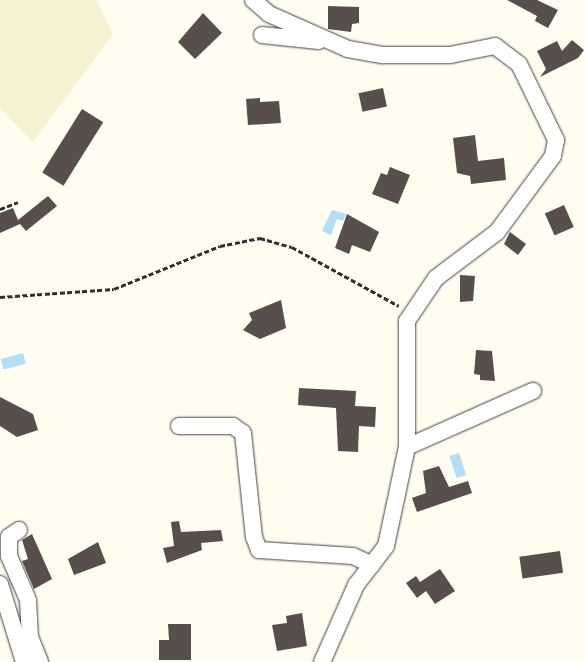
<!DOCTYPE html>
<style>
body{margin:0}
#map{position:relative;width:585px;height:662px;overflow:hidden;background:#fffcf0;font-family:Georgia,serif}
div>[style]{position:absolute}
.farmland>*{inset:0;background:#f5f2d0}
.water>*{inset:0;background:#b4def6;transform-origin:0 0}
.building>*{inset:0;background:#574f4b;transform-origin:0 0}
.path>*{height:2.5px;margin-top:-1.25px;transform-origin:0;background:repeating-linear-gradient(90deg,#303030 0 5px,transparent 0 7.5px)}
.roads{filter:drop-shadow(0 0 1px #414141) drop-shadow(0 0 1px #414141)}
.minor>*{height:16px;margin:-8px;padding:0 8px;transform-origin:8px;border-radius:8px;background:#fff}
span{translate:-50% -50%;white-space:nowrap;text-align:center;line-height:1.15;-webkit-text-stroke:5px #fff;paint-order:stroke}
</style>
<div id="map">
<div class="farmland">
<i style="clip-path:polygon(0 0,96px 0,113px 34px,33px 142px,0 108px)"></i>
</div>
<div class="water">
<i style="clip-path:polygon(332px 210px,346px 214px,343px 221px,337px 219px,331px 235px,322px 231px)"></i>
<i style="left:23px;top:353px;width:11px;height:23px;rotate:75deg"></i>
<i style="left:459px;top:453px;width:23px;height:10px;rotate:72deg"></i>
</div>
<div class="building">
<i style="clip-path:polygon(507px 0,537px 0,558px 10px,548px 28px,535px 21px,537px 16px)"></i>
<i style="clip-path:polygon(328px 6px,359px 7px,359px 23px,352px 24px,351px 32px,328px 29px)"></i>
<i style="clip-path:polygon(203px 13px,222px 33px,195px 59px,178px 42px)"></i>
<i style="clip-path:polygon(572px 40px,584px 50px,578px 58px,540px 77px,546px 69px,537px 51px,557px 41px,562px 51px)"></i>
<i style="left:383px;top:88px;width:19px;height:25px;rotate:78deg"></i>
<i style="clip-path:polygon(260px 98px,260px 102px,279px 101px,281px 123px,248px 125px,246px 99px)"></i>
<i style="left:82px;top:109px;width:25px;height:75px;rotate:32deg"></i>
<i style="clip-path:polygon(475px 135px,478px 161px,504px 158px,506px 180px,471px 184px,470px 176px,457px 173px,453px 138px)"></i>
<i style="clip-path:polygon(390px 167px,410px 175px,398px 204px,372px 194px,381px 173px,387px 175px)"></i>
<i style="clip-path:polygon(48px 196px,57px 206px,26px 231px,20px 224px,0 233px,0 213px,13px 208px,18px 220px)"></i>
<i style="left:564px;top:205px;width:24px;height:21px;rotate:66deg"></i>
<i style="clip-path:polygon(347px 214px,379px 232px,370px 252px,352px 245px,349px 254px,335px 248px)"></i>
<i style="clip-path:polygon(510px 232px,526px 244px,518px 255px,504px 244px)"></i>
<i style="clip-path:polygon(460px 275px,475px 276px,473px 301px,460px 302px)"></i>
<i style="clip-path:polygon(281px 300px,286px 328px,260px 339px,243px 330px,252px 320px,249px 313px)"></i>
<i style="clip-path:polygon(476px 350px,492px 351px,495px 381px,480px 380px,480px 375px,474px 374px)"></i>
<i style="clip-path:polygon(299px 388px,356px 391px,355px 406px,376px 407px,375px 427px,359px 426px,358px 452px,338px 451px,336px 408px,298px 405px)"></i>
<i style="clip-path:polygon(0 397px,33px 414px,38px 430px,17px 437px,0 426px)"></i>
<i style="clip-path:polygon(439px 466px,449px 487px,468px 481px,472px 493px,417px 512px,412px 498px,426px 493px,423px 471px)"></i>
<i style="clip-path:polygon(179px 521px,181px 532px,221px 530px,223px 541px,201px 543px,202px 550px,167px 563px,163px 548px,174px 546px,171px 522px)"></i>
<i style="clip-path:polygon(32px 534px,52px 579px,34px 589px,22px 561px,28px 559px,22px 540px)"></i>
<i style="clip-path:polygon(98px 542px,106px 563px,74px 575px,68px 559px)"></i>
<i style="left:560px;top:551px;width:22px;height:41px;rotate:82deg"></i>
<i style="clip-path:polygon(440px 569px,455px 591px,435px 604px,426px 591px,417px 598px,406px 583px,416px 576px,420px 582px)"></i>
<i style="clip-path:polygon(302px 613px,307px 646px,277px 651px,272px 625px,287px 623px,286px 616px)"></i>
<i style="clip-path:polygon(168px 624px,191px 624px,191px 660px,159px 660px,159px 640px,169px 640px)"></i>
</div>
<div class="path">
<i style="left:0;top:209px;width:19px;rotate:-21deg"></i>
<i style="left:0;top:297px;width:114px;rotate:-4deg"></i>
<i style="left:114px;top:289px;width:114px;rotate:-22.1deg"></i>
<i style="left:220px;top:246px;width:41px;rotate:-11.3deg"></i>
<i style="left:260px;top:238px;width:33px;rotate:16deg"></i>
<i style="left:292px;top:247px;width:122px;rotate:28.9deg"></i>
</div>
<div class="roads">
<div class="minor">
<i style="left:253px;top:0;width:21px;rotate:41deg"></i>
<i style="left:269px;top:14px;width:86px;rotate:23.9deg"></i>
<i style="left:348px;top:49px;width:36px;rotate:10deg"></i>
<i style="left:383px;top:55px;width:67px"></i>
<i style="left:450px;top:55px;width:46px;rotate:-11.3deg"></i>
<i style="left:495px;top:46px;width:30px;rotate:37deg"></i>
<i style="left:519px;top:64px;width:85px;rotate:64deg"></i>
<i style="left:556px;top:140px;width:16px;rotate:101deg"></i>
<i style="left:553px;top:156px;width:94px;rotate:126.4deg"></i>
<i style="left:497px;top:232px;width:76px;rotate:143deg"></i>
<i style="left:436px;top:278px;width:52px;rotate:124deg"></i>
<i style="left:407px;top:321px;width:126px;rotate:90deg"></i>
<i style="left:407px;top:447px;width:101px;rotate:102deg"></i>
<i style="left:386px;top:546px;width:49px;rotate:127.6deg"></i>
<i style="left:356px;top:585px;width:84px;rotate:113.8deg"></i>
<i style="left:262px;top:35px;width:57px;rotate:6deg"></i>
<i style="left:179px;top:426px;width:54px"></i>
<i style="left:233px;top:426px;width:12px;rotate:35deg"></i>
<i style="left:243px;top:433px;width:105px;rotate:84deg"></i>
<i style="left:254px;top:537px;width:14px;rotate:69deg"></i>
<i style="left:259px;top:550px;width:94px;rotate:3.7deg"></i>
<i style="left:353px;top:556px;width:21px;rotate:25deg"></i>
<i style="left:407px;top:447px;width:138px;rotate:-24deg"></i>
<i style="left:19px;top:530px;width:12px;rotate:145deg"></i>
<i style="left:9px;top:537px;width:19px;rotate:90deg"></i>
<i style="left:9px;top:556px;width:48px;rotate:66.6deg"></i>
<i style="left:28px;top:600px;width:37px;rotate:87deg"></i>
<i style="left:30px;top:637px;width:27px;rotate:68deg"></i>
<i style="left:0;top:584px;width:82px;rotate:72.9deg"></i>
</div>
</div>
</div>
